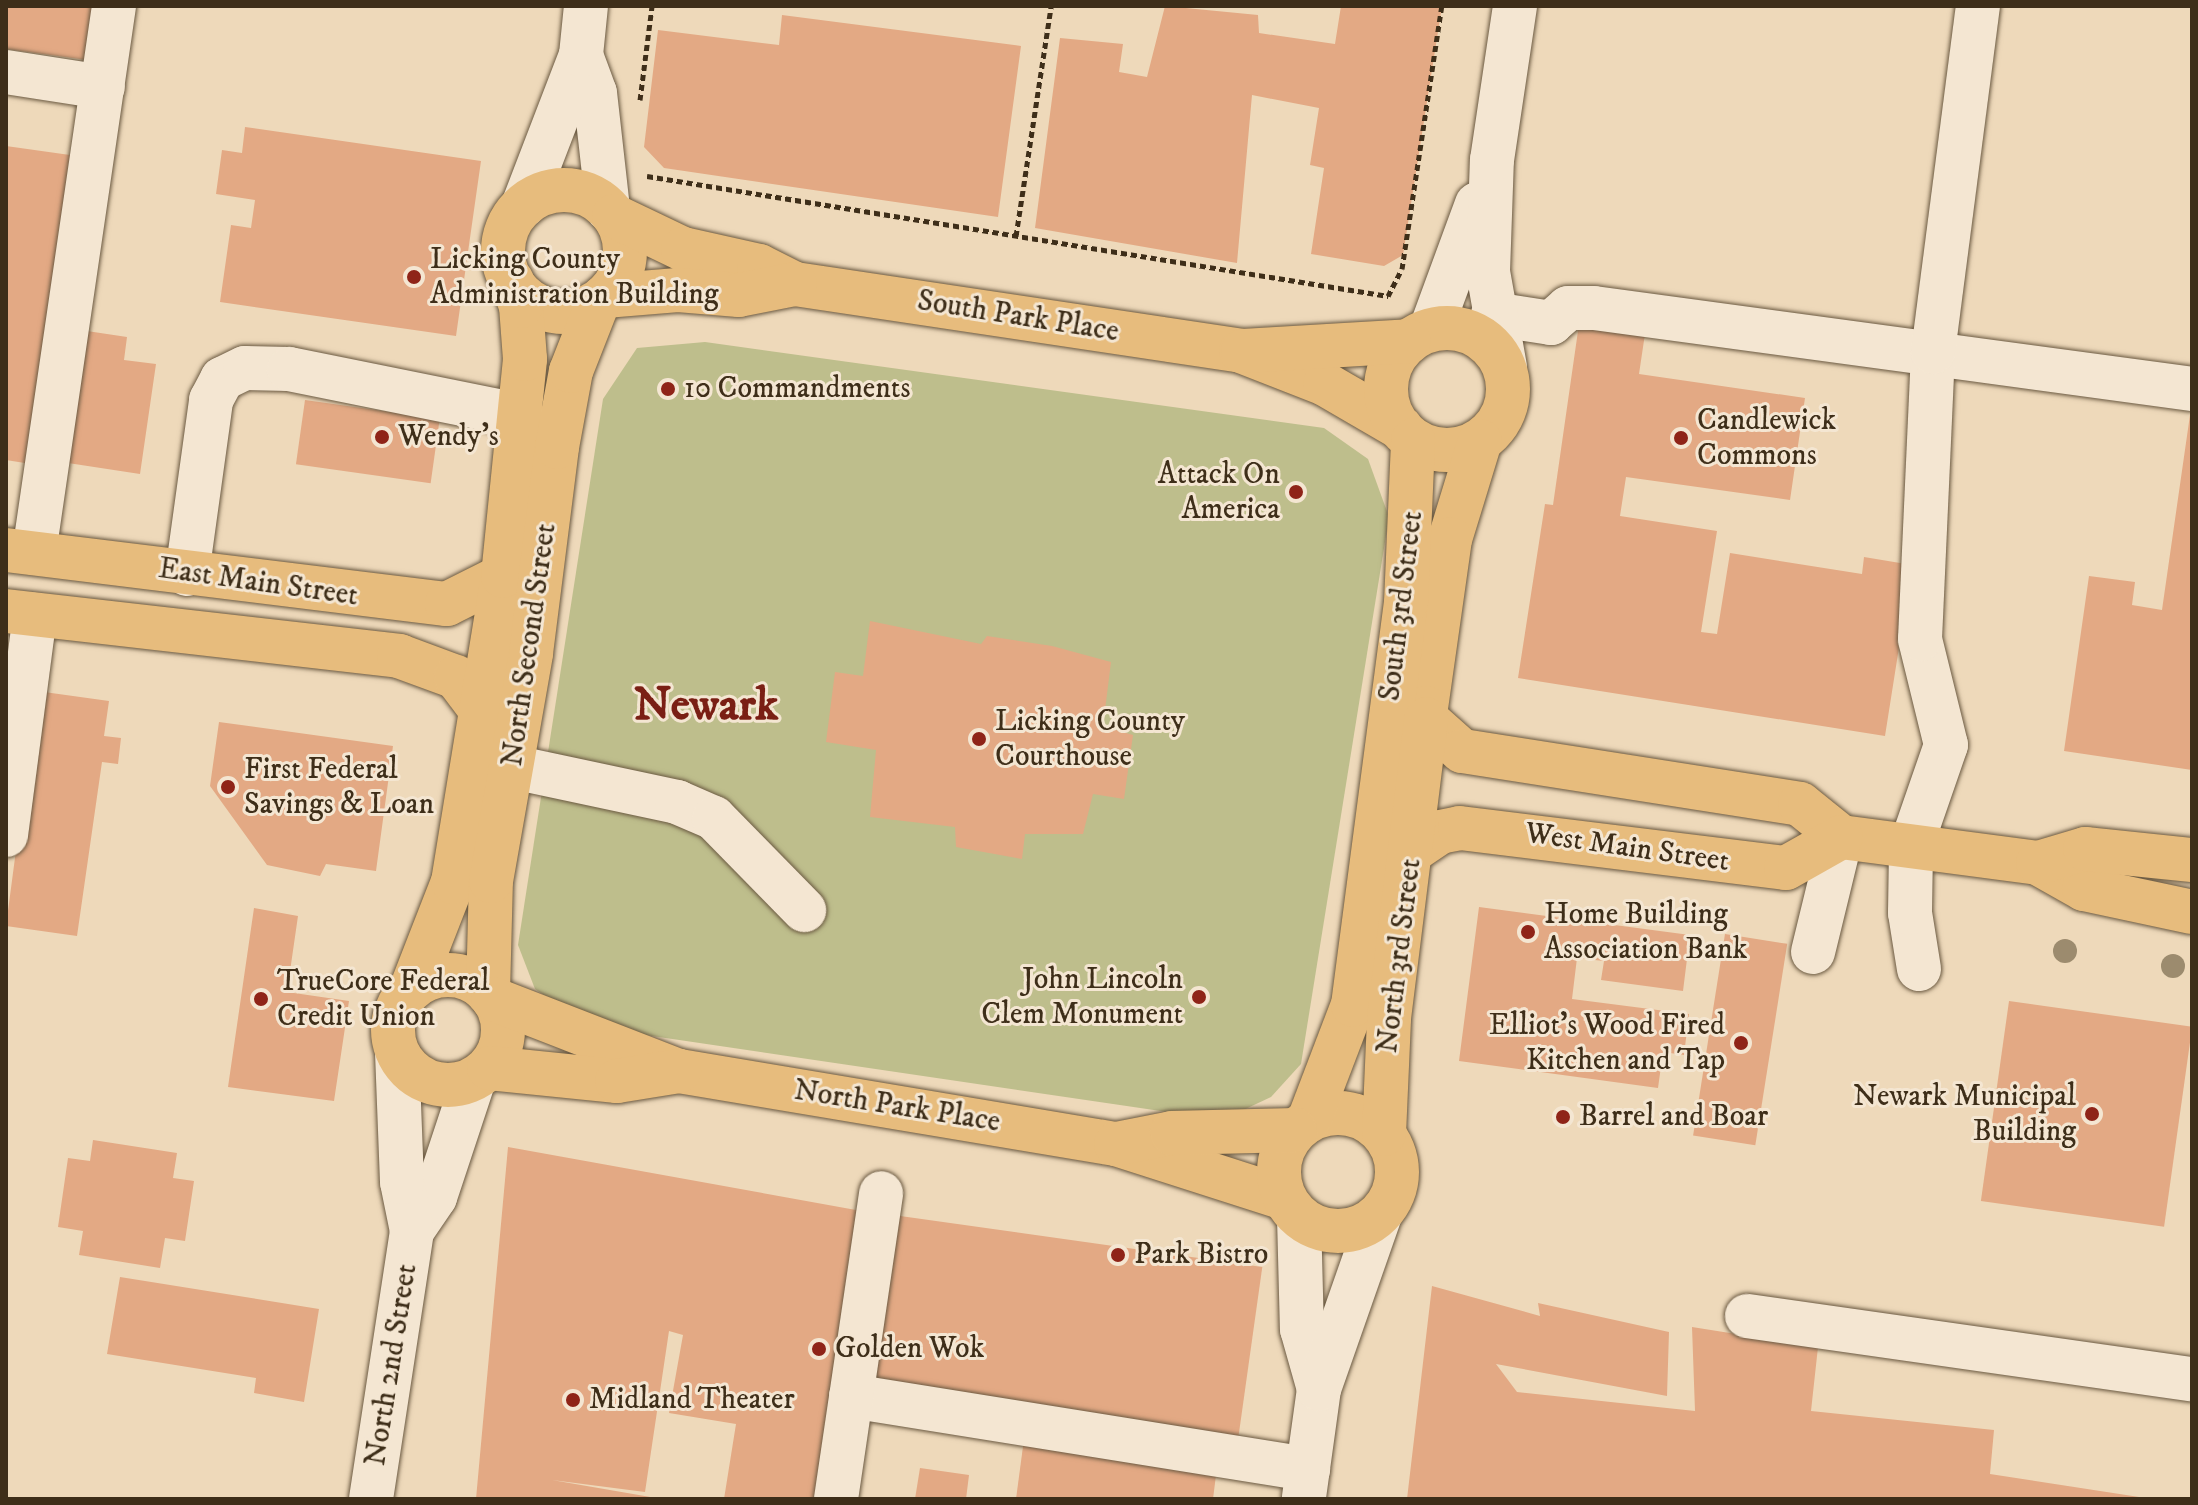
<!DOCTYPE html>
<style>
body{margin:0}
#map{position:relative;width:2198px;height:1505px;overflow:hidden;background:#eed9ba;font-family:"IM FELL DW Pica",serif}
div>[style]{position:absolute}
.green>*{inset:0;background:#bebe8c}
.building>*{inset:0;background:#e3a984;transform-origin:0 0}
.path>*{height:5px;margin-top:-2.5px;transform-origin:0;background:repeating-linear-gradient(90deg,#3e2e19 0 6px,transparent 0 10px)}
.roads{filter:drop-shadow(0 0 2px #6a5941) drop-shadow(0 0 2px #6a5941)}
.minor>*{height:44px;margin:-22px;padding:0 22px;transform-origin:22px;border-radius:22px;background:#f4e6d2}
.major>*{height:44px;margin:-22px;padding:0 22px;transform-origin:22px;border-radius:22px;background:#e7bc7d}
.major>.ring{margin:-22px;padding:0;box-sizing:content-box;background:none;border:44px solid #e7bc7d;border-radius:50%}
.trees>*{width:24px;height:24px;margin:-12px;border-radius:50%;background:#9c8b6e}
.dots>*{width:22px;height:22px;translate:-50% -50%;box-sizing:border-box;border:4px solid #f4e6d2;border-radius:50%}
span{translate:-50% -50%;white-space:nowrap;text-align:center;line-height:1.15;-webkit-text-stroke:6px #f4e6d2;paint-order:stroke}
.poi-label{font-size:30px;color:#3e2e19}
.left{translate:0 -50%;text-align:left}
.right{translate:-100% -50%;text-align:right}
.street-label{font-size:30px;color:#3e2e19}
.town-label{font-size:46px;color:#7a1f14;font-weight:700}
.frame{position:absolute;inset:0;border:8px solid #3e2e19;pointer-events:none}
</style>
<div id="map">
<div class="green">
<i style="clip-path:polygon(705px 342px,1324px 428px,1368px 459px,1389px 517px,1301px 1064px,1271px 1097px,1222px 1120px,591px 1027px,535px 989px,518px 945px,603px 399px,637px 348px)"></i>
</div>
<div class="building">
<i style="clip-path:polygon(6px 6px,94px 6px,87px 60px,6px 49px)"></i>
<i style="clip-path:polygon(1165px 6px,1258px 15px,1259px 33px,1335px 44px,1341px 6px,1442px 6px,1403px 255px,1384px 266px,1311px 254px,1324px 168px,1310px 165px,1319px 108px,1252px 95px,1237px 263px,1035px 228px,1060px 38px,1123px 44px,1119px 72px,1147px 77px)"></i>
<i style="clip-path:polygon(782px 15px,1021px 46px,998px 217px,664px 168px,644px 147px,658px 30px,779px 45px)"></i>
<i style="clip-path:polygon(245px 127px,481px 161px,456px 336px,220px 302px,231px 225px,251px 228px,255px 200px,216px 194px,222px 150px,242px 153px)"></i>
<i style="clip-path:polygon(6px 146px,77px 156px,31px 464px,6px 460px)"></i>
<i style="clip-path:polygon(1580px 317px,1646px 327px,1639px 374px,1805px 398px,1790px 500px,1626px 477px,1620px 516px,1717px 531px,1701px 632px,1717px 634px,1730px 553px,1862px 574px,1864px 557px,1912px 565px,1885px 736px,1518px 678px,1545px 504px,1553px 505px)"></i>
<i style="clip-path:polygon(87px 331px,127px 337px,124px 360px,156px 364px,140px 474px,68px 463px)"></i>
<i style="left:305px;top:400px;width:136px;height:65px;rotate:8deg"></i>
<i style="clip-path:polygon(2190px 415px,2192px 770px,2064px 751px,2089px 576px,2135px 582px,2132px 605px,2162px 610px)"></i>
<i style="clip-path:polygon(870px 621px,981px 644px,987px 636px,1052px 646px,1111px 662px,1103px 726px,1133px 735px,1124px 799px,1093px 794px,1083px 834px,1025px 834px,1022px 859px,956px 847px,955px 827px,870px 817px,876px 750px,826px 742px,835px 672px,863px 676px)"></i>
<i style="clip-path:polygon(37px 691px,109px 701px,104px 736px,121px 738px,118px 764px,102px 762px,77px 936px,6px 926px)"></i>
<i style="clip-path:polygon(219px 722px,393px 746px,376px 871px,326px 864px,320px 876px,267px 865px,210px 786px)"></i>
<i style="clip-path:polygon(1479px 907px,1690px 935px,1683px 991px,1601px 980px,1604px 961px,1577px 958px,1572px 999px,1689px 1014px,1684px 1055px,1663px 1052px,1658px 1088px,1459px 1061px)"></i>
<i style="clip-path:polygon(254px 908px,298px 916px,287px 992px,349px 1001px,334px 1101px,228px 1087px)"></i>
<i style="left:1725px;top:934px;width:63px;height:204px;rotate:9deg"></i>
<i style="left:2009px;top:1001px;width:185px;height:202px;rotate:8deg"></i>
<i style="clip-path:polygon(93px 1140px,177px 1153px,173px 1178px,194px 1181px,185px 1241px,165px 1238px,160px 1268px,79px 1255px,83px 1231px,58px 1227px,68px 1158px,90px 1161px)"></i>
<i style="clip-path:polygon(508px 1147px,867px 1212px,823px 1499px,724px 1499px,736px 1424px,669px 1413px,683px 1335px,669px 1331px,645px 1492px,552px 1480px,662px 1499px,476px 1499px)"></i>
<i style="left:886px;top:1214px;width:380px;height:178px;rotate:8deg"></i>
<i style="clip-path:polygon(120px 1277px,319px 1309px,304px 1402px,254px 1393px,256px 1378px,107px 1354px)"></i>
<i style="clip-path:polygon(1432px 1286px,1540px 1316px,1538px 1303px,1669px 1332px,1667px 1396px,1496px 1364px,1517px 1392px,1695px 1411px,1692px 1327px,1818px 1347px,1811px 1411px,1994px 1430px,1990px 1474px,2152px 1499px,1407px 1499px)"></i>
<i style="clip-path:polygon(1024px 1439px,1217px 1467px,1213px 1499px,1016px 1499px)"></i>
<i style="clip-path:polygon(920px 1468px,969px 1475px,966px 1499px,915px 1499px)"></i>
</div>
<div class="path">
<i style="left:640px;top:100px;width:95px;rotate:-82.7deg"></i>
<i style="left:647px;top:176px;width:751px;rotate:9.2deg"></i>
<i style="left:1388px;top:296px;width:30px;rotate:-63deg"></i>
<i style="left:1402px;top:269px;width:266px;rotate:-81.4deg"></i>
<i style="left:1016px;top:236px;width:233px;rotate:-81.3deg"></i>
</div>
<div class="roads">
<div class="minor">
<i style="left:581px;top:55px;width:40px;rotate:69.8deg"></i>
<i style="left:595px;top:93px;width:117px;rotate:83.6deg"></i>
<i style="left:6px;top:72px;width:98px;rotate:8.8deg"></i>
<i style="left:523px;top:206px;width:162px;rotate:-69deg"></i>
<i style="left:581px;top:55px;width:49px;rotate:-84.2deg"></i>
<i style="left:1493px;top:314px;width:59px;rotate:8.8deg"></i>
<i style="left:1551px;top:323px;width:23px;rotate:-41deg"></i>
<i style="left:1568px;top:308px;width:26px"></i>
<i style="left:1594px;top:308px;width:603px;rotate:7.71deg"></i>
<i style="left:1431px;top:329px;width:133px;rotate:-69.8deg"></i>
<i style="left:1505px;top:367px;width:97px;rotate:-100.1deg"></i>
<i style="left:1488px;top:272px;width:112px;rotate:-88deg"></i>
<i style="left:1492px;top:160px;width:156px;rotate:-81.5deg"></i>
<i style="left:34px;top:553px;width:553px;rotate:-81.68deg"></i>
<i style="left:187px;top:574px;width:176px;rotate:-82.1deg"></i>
<i style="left:211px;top:400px;width:24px;rotate:-62deg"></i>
<i style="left:222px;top:379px;width:25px;rotate:-26deg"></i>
<i style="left:245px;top:368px;width:44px;rotate:1.3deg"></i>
<i style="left:289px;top:369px;width:238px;rotate:11.4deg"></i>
<i style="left:513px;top:767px;width:168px;rotate:12deg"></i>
<i style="left:677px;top:802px;width:40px;rotate:23.4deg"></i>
<i style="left:714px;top:818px;width:129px;rotate:45.6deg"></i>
<i style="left:6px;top:835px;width:222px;rotate:-82.5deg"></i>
<i style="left:1813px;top:952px;width:118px;rotate:-76.3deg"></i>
<i style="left:1919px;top:969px;width:57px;rotate:-99.1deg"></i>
<i style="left:1910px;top:913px;width:67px;rotate:-89.1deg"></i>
<i style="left:1911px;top:846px;width:107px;rotate:-70.9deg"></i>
<i style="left:1946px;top:745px;width:109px;rotate:-103.8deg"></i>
<i style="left:1920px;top:639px;width:287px;rotate:-87.4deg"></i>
<i style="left:1933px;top:352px;width:349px;rotate:-82.6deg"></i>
<i style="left:1299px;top:1217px;width:112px;rotate:88.5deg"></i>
<i style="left:1302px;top:1329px;width:62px;rotate:74.2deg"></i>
<i style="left:412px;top:1231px;width:41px;rotate:-55.9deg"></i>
<i style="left:435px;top:1197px;width:124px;rotate:-71.7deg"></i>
<i style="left:1747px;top:1316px;width:449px;rotate:8.1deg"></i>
<i style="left:851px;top:1396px;width:463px;rotate:9.1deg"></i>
<i style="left:1304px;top:1497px;width:109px;rotate:-82.1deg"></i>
<i style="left:1319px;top:1389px;width:184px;rotate:-70.7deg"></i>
<i style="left:371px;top:1499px;width:271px;rotate:-81.3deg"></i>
<i style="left:412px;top:1231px;width:50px;rotate:-101.5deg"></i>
<i style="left:402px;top:1182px;width:129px;rotate:-92.2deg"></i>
<i style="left:836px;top:1499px;width:309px;rotate:-81.6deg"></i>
</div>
<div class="major">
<i class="ring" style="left:503px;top:190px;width:78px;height:78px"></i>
<i style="left:614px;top:216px;width:76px;rotate:25.6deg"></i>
<i style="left:683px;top:249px;width:78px;rotate:12.6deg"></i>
<i style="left:759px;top:266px;width:40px;rotate:26.6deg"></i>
<i style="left:795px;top:284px;width:451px;rotate:8.5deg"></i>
<i style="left:1241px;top:351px;width:90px;rotate:21.4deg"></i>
<i style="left:1325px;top:384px;width:88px;rotate:30.1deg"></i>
<i style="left:605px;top:296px;width:73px;rotate:-4.7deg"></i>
<i style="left:678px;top:290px;width:61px;rotate:4.7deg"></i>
<i style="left:739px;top:295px;width:57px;rotate:-11.1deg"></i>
<i class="ring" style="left:1386px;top:328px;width:78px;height:78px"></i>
<i style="left:1243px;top:351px;width:166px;rotate:-3.4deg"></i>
<i style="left:1480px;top:441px;width:102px;rotate:107deg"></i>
<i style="left:1450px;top:539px;width:171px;rotate:98.1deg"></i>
<i style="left:1426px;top:708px;width:11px;rotate:90deg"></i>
<i style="left:1426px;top:719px;width:48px;rotate:41.6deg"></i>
<i style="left:1462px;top:751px;width:342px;rotate:8.9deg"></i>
<i style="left:1800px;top:804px;width:53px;rotate:38.8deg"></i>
<i style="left:1841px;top:837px;width:199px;rotate:7.5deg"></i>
<i style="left:2038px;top:863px;width:53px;rotate:29.5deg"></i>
<i style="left:2084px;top:889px;width:110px;rotate:12deg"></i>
<i style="left:6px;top:550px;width:444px;rotate:7deg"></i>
<i style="left:447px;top:604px;width:63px;rotate:-26.6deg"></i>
<i style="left:6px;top:611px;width:396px;rotate:6.5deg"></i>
<i style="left:399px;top:656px;width:61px;rotate:20.2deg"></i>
<i style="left:456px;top:677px;width:41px;rotate:52.9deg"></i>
<i style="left:1412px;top:851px;width:34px;rotate:-34deg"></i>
<i style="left:1440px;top:832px;width:20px;rotate:-11deg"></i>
<i style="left:1460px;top:828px;width:328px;rotate:7deg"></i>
<i style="left:1786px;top:868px;width:63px;rotate:-29.4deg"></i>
<i style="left:2038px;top:863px;width:49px;rotate:-16.6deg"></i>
<i style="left:2085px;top:849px;width:108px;rotate:5.9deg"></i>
<i class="ring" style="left:393px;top:975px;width:66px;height:66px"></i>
<i style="left:412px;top:987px;width:113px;rotate:-68.7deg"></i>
<i style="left:453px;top:882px;width:310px;rotate:-80.7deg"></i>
<i style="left:503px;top:576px;width:218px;rotate:-84.2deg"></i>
<i style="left:525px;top:359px;width:53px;rotate:-94.3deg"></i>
<i style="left:521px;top:306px;width:27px;rotate:-110deg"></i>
<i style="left:488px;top:993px;width:112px;rotate:-88.5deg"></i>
<i style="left:491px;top:881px;width:231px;rotate:-80deg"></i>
<i style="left:531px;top:653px;width:208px;rotate:-82.8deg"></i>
<i style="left:557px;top:447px;width:77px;rotate:-79.6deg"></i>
<i style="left:571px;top:371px;width:74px;rotate:-68.6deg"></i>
<i style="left:493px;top:999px;width:199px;rotate:21.2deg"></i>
<i style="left:679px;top:1071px;width:443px;rotate:9.5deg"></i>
<i style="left:1116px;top:1144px;width:176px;rotate:17.8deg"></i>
<i style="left:489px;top:1068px;width:129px;rotate:5.8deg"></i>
<i style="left:617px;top:1081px;width:63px;rotate:-9.2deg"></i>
<i class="ring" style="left:1279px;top:1113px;width:74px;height:74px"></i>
<i style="left:1309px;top:1120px;width:123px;rotate:-69.1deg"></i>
<i style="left:1353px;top:1005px;width:405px;rotate:-82.5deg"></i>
<i style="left:1406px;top:603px;width:163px;rotate:-87.5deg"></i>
<i style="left:1384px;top:1134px;width:116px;rotate:-87.5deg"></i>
<i style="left:1389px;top:1018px;width:301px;rotate:-82.9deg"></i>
<i style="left:1116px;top:1144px;width:57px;rotate:-11.1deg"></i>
<i style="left:1172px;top:1133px;width:123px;rotate:-1.4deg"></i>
</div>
</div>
<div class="trees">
<i style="left:2065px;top:951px"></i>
<i style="left:2173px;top:966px"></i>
</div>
<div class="dots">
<i style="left:414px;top:277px;background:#8f2418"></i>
<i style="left:668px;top:389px;background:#8f2418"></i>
<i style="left:382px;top:437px;background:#8f2418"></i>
<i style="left:1681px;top:438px;background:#8f2418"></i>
<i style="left:1296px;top:492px;background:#8f2418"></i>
<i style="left:979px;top:739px;background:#8f2418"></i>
<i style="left:228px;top:787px;background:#8f2418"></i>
<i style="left:1528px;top:932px;background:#8f2418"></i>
<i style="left:1199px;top:997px;background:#8f2418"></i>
<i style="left:261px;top:999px;background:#8f2418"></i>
<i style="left:1741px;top:1043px;background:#8f2418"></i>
<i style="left:2092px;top:1114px;background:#8f2418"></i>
<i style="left:1563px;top:1117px;background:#8f2418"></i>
<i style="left:1118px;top:1255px;background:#8f2418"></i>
<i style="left:819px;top:1349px;background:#8f2418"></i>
<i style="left:573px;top:1400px;background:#8f2418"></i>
</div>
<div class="poi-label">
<span class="left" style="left:430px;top:277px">Licking County<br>Administration Building</span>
<span class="left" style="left:684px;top:389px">10 Commandments</span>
<span class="left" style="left:1697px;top:438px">Candlewick<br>Commons</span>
<span class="left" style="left:398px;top:437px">Wendy's</span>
<span class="right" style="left:1280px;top:492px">Attack On<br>America</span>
<span class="left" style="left:995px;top:739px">Licking County<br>Courthouse</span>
<span class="left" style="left:244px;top:787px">First Federal<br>Savings &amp; Loan</span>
<span class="left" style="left:1544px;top:932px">Home Building<br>Association Bank</span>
<span class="right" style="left:1183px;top:997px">John Lincoln<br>Clem Monument</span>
<span class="left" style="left:277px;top:999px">TrueCore Federal<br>Credit Union</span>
<span class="right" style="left:1725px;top:1043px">Elliot's Wood Fired<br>Kitchen and Tap</span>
<span class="right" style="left:2076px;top:1114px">Newark Municipal<br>Building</span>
<span class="left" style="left:1579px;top:1117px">Barrel and Boar</span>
<span class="left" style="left:1134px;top:1255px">Park Bistro</span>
<span class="left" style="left:835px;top:1349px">Golden Wok</span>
<span class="left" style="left:589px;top:1400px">Midland Theater</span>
</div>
<div class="street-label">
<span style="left:1018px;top:317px;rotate:9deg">South Park Place</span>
<span style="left:258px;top:583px;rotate:8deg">East Main Street</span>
<span style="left:1402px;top:606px;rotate:-83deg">South 3rd Street</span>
<span style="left:530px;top:645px;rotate:-82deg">North Second Street</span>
<span style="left:1627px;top:848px;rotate:8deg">West Main Street</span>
<span style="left:1400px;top:956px;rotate:-83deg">North 3rd Street</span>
<span style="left:897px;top:1107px;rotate:9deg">North Park Place</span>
<span style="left:392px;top:1365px;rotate:-81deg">North 2nd Street</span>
</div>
<div class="town-label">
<span style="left:706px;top:706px">Newark</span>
</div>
<div class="frame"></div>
</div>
